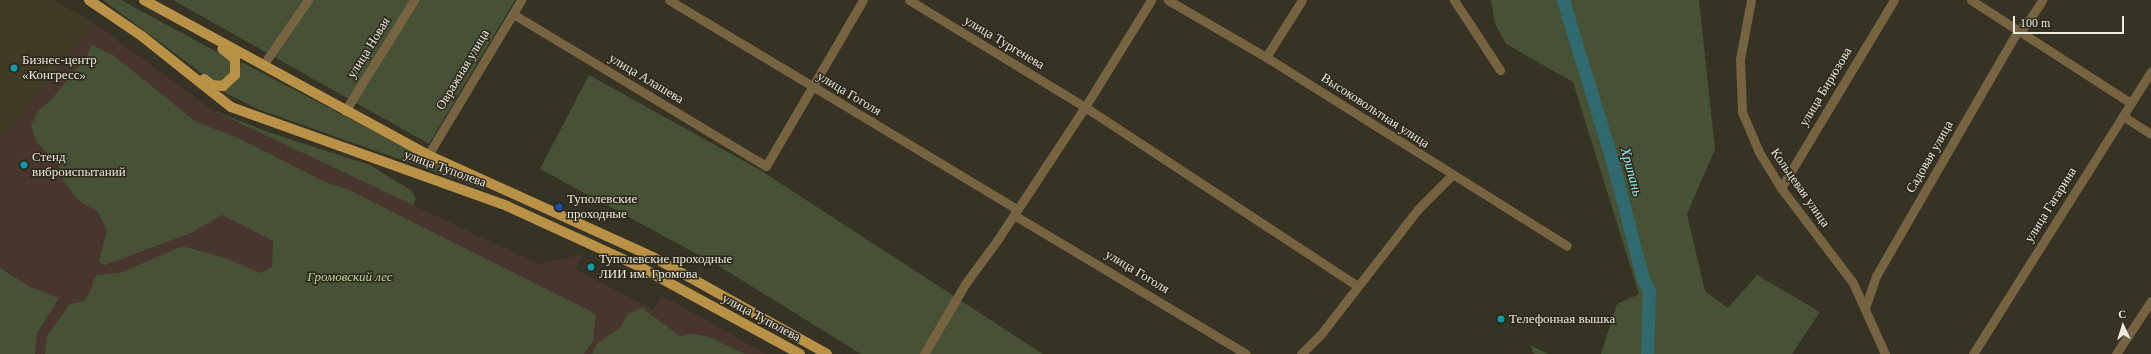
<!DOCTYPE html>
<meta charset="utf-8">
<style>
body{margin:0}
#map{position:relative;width:2151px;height:354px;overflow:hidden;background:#363224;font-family:Georgia,serif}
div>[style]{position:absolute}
.built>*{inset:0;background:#403b25}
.industrial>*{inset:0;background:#48352e}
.green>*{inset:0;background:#465136}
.river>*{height:13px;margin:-6.5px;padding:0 6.5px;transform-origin:6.5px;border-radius:6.5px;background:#306a6e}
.street>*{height:9px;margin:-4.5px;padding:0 4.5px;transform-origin:4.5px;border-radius:4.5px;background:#766341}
.primary>*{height:10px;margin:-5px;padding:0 5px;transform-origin:5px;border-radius:5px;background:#b99248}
.dots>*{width:11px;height:11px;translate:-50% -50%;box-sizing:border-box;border:2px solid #2c281a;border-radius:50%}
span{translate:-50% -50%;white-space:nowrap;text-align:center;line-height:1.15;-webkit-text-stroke:3px #2c281a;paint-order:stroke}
.street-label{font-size:13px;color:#eceae1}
.poi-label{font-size:13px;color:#eceae1}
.left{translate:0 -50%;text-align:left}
.park-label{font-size:13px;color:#bbd796;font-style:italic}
.water-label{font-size:14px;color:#95f5fb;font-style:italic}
.north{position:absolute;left:2103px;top:306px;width:40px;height:40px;-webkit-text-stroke:3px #2c281a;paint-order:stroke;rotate:356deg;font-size:11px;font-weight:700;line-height:16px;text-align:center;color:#eceae1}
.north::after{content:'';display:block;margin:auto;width:14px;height:18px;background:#eceae1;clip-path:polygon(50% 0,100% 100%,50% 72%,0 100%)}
.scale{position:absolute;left:2013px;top:16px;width:111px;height:18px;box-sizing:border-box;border:2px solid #eceae1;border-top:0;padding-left:5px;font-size:12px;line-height:14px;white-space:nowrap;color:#eceae1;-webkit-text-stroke:3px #2c281a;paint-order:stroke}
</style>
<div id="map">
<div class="built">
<i style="clip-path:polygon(0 0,53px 0,94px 23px,0 141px)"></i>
</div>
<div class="industrial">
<i style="clip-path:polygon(94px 23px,212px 110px,538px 264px,583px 254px,575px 269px,653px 310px,661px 295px,766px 354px,0 354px,0 141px)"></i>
</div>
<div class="green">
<i style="clip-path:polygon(103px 0,121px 0,228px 58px,231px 62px,230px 77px,219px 82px,208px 78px)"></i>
<i style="clip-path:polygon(173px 0,515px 0,429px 144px)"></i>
<i style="clip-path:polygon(1491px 0,1699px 0,1715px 149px,1687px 214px,1705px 291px,1728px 308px,1757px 275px,1820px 312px,1792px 354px,1601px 354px,1617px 304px,1639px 294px,1573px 82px,1506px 44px,1495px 24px)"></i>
<i style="clip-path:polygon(91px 45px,113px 55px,195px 121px,240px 139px,325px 182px,347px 189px,596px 314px,593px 341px,584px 354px,45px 354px,47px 336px,70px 304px,85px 301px,92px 287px,94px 278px,97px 275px,120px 273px,182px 246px,225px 258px,260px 273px,272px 267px,273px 241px,222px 215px,191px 233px,105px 265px,99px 262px,107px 231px,98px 212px,78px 200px,63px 180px,58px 165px,36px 141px,31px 125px,38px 111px,51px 100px,87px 56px)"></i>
<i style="clip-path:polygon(241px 62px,429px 160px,485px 185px,484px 189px,260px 110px,223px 92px,239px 77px)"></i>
<i style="clip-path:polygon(589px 75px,760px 170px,1043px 354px,861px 354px,719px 266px,540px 169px)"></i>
<i style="clip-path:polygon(212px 110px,268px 132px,370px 165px,412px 191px,416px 199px,413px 205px)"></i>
<i style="clip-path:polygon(0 268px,30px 287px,59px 298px,37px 333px,35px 354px,0 354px)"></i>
<i style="clip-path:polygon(642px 308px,680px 336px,694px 334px,709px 337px,745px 354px,592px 354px,598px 343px,620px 328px,628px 314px)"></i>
<i style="clip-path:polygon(1530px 345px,1548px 354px,1534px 354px)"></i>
</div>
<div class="river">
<i style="left:1563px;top:0;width:167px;rotate:73deg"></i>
<i style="left:1612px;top:160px;width:123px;rotate:75.4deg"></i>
<i style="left:1643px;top:279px;width:13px;rotate:63deg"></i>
<i style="left:1649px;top:291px;width:63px;rotate:91.8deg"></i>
</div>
<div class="street">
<i style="left:669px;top:0;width:406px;rotate:31deg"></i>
<i style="left:909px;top:0;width:206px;rotate:31.3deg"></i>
<i style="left:1085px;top:107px;width:326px;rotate:33.3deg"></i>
<i style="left:1168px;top:0;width:113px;rotate:30.2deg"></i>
<i style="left:1266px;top:57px;width:355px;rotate:32.1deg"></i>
<i style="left:1454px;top:0;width:84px;rotate:56.7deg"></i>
<i style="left:1751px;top:0;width:60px;rotate:100.6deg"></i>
<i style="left:1740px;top:59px;width:53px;rotate:87.8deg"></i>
<i style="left:1742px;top:112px;width:43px;rotate:67deg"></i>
<i style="left:1759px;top:152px;width:42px;rotate:58.6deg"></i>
<i style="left:1781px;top:188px;width:119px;rotate:52.8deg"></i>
<i style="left:1853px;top:283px;width:78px;rotate:65.7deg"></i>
<i style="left:1971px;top:0;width:190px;rotate:32.8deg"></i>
<i style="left:513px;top:14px;width:295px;rotate:31deg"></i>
<i style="left:766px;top:166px;width:192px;rotate:-59.7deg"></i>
<i style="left:1266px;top:57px;width:67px;rotate:-57.7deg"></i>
<i style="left:263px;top:65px;width:79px;rotate:-55.3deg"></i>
<i style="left:345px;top:111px;width:131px;rotate:-58.1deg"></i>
<i style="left:2123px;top:116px;width:33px;rotate:33deg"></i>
<i style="left:428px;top:155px;width:181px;rotate:-59deg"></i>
<i style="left:1781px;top:188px;width:219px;rotate:-59deg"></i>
<i style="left:1014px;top:215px;width:270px;rotate:30.9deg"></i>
<i style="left:1865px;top:308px;width:34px;rotate:-71deg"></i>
<i style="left:1876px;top:276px;width:284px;rotate:-60deg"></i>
<i style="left:2018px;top:30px;width:9px;rotate:-32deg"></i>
<i style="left:2026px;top:25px;width:30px;rotate:-57deg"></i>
<i style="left:924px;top:354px;width:81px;rotate:-59.6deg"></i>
<i style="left:965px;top:284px;width:56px;rotate:-53.7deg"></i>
<i style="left:998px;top:239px;width:158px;rotate:-56.6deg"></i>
<i style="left:1085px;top:107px;width:126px;rotate:-58.3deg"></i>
<i style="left:1301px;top:354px;width:28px;rotate:-45deg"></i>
<i style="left:1321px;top:334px;width:158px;rotate:-52.2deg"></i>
<i style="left:1418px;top:209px;width:47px;rotate:-45deg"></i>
<i style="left:1973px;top:354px;width:334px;rotate:-57.8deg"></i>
<i style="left:2116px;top:354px;width:64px;rotate:-56.6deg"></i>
</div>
<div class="primary">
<i style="left:89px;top:0;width:65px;rotate:34.4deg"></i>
<i style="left:143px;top:37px;width:112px;rotate:38.5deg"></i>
<i style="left:231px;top:107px;width:293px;rotate:19.7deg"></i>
<i style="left:507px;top:206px;width:146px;rotate:24.6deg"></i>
<i style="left:640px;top:267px;width:182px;rotate:28.5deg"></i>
<i style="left:144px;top:0;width:324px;rotate:28.6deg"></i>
<i style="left:428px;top:155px;width:247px;rotate:24.4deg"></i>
<i style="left:653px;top:257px;width:199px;rotate:29.1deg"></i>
<i style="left:204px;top:79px;width:10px;rotate:37deg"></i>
<i style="left:212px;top:85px;width:11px;rotate:5deg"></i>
<i style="left:223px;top:86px;width:16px;rotate:-43deg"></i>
<i style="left:235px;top:75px;width:16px;rotate:-90deg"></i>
<i style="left:235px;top:59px;width:16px;rotate:-142deg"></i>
</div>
<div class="dots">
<i style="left:14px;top:68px;background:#0f9aa8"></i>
<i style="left:24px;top:165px;background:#0f9aa8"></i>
<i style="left:559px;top:207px;background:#1a4fb4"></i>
<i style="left:591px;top:267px;background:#0f9aa8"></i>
<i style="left:1501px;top:319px;background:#0f9aa8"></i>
</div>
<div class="street-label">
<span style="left:1004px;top:43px;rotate:31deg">улица Тургенева</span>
<span style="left:369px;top:48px;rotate:-58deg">улица Новая</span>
<span style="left:463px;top:70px;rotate:-59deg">Овражная улица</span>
<span style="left:646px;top:79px;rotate:31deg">улица Алашева</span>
<span style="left:1826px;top:87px;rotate:-59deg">улица Бирюзова</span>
<span style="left:849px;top:94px;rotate:31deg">улица Гоголя</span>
<span style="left:1375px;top:111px;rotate:33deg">Высоковольтная улица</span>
<span style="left:1930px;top:157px;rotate:-60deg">Садовая улица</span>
<span style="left:445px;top:169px;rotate:20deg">улица Туполева</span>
<span style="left:1800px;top:188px;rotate:55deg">Кольцевая улица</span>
<span style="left:2051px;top:205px;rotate:-58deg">улица Гагарина</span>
<span style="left:1137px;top:272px;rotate:31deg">улица Гоголя</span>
<span style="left:761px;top:318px;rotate:28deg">улица Туполева</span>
</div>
<div class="poi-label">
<span class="left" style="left:22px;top:68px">Бизнес-центр<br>«Конгресс»</span>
<span class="left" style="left:32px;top:165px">Стенд<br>виброиспытаний</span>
<span class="left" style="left:567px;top:207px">Туполевские<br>проходные</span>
<span class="left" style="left:599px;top:267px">Туполевские проходные<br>ЛИИ им. Громова</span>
<span class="left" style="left:1509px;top:319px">Телефонная вышка</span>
</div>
<div class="park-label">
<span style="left:350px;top:277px">Громовский лес</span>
</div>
<div class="water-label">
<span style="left:1631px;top:172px;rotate:75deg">Хрипань</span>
</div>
<div class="north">С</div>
<div class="scale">100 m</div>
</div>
